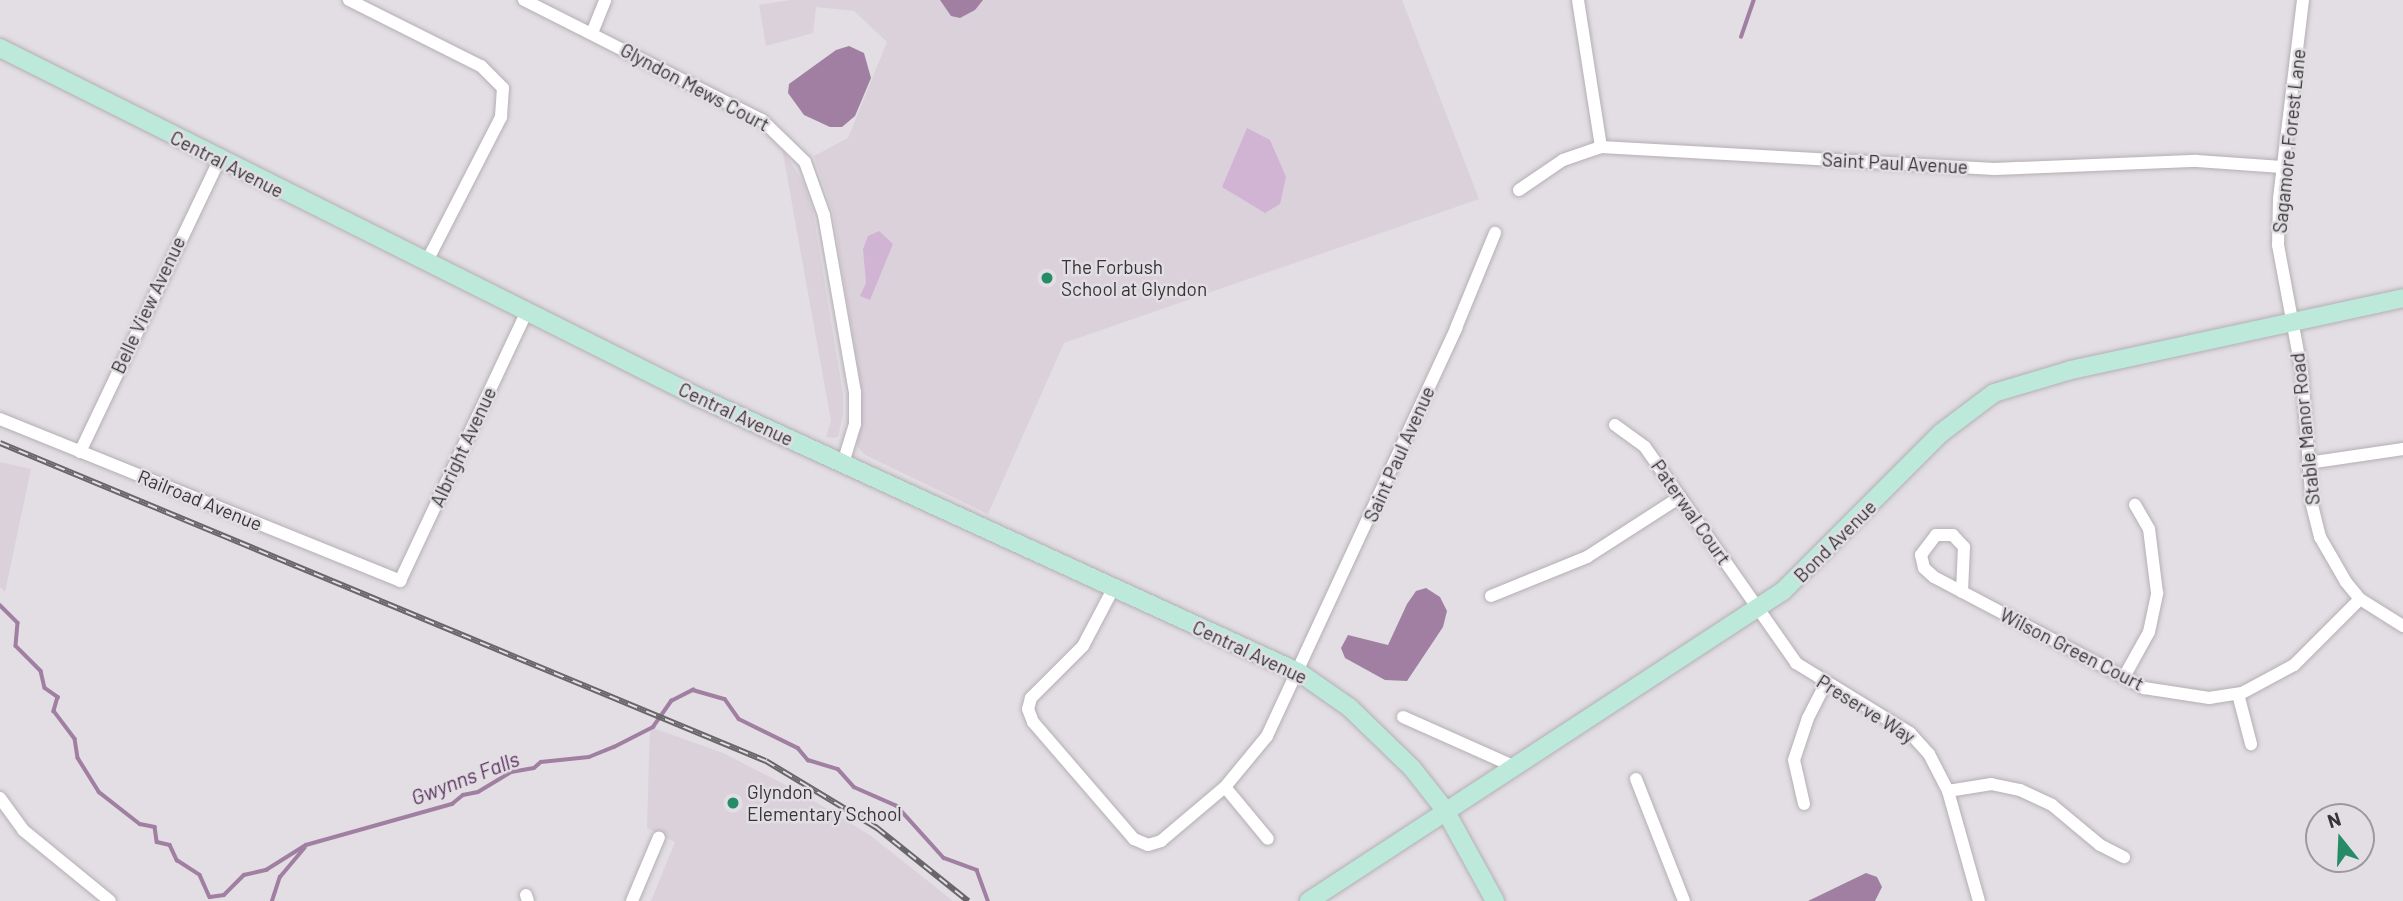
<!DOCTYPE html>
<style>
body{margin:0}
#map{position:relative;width:2403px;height:901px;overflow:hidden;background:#e2dee3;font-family:Barlow,sans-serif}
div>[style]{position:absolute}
.built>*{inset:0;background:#dbd1db}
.green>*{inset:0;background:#d1b3d3}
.water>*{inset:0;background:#a07fa2}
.stream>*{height:3.5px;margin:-1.75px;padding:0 1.75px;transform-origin:1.75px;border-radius:1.75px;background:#a07fa2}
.roads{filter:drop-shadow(0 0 2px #b4afb4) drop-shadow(0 0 2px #b4afb4)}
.street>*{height:12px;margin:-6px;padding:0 6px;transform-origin:6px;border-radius:6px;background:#fff}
.secondary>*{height:18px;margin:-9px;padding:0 9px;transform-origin:9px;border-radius:9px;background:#bde9db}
.rail>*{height:6px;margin-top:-3px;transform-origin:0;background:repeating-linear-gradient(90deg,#e2dee3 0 10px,#686669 0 20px);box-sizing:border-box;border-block:2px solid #686669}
.dots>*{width:19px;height:19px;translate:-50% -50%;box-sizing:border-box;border:4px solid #e2dee3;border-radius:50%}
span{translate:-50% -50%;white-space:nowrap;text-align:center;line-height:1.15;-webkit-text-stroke:5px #e2dee3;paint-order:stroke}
.street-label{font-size:19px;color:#353436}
.poi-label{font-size:19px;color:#353436}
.left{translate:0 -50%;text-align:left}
.water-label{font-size:21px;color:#5c3160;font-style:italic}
.north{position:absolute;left:2305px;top:803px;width:70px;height:70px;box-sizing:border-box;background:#e2dee3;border:2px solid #9d9a9e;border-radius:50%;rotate:342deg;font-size:19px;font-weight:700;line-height:28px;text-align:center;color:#353436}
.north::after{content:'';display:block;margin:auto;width:24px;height:32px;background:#268c68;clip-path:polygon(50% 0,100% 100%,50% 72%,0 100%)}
</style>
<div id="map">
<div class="built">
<i style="clip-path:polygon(790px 0,1402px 0,1479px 199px,1064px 343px,988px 514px,865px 455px,857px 446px,862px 391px,833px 213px,814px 156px,848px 138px,887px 42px,854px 11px,816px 7px,813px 33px,766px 46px,759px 5px)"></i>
<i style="clip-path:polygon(782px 148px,804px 184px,813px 212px,843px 394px,843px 415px,838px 437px,833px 438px,826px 437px,831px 421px)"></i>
<i style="clip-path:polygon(0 462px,31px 469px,5px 592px,0 587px)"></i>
<i style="clip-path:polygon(650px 727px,723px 753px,801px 793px,871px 836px,953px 901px,651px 901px,675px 842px,647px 828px)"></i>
</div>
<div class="green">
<i style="clip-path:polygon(1247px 128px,1270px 140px,1286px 177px,1280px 204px,1265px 213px,1222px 187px)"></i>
<i style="clip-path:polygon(879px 231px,893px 244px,870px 300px,860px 296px,866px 283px,863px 249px,868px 236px)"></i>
</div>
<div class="water">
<i style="clip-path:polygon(940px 0,983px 0,975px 10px,960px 18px,951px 16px)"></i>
<i style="clip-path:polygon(849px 46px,864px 53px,871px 78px,855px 116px,842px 127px,830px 127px,804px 115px,788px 93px,789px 84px,836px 50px)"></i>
<i style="clip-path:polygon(1426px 588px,1440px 597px,1447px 611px,1443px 627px,1407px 681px,1385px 680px,1345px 658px,1341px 648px,1348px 635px,1388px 645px,1407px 604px,1416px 591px)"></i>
<i style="clip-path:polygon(1866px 873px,1877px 877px,1882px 887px,1875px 901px,1808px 901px)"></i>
</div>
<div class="stream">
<i style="left:1741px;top:37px;width:39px;rotate:-71deg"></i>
<i style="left:0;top:605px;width:25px;rotate:45deg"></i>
<i style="left:18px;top:623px;width:23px;rotate:95deg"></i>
<i style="left:16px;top:646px;width:35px;rotate:45deg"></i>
<i style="left:41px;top:671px;width:17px;rotate:77deg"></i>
<i style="left:45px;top:688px;width:16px;rotate:35deg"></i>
<i style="left:58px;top:697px;width:15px;rotate:106deg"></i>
<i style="left:54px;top:711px;width:35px;rotate:53deg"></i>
<i style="left:75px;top:739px;width:19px;rotate:81deg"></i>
<i style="left:78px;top:758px;width:40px;rotate:58deg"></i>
<i style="left:99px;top:792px;width:52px;rotate:38deg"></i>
<i style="left:140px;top:824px;width:15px;rotate:11deg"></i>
<i style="left:155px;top:827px;width:15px;rotate:82deg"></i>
<i style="left:157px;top:842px;width:13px;rotate:13deg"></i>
<i style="left:170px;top:845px;width:17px;rotate:65deg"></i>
<i style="left:177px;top:860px;width:27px;rotate:33deg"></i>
<i style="left:200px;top:875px;width:24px;rotate:66deg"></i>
<i style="left:210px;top:897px;width:14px;rotate:-8deg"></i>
<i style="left:224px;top:895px;width:28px;rotate:-45deg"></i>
<i style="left:244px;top:875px;width:23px;rotate:-13deg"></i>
<i style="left:266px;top:870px;width:47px;rotate:-32deg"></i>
<i style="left:306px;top:845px;width:152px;rotate:-15.7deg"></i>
<i style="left:452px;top:804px;width:14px;rotate:-39deg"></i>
<i style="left:463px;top:795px;width:15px;rotate:-11deg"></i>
<i style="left:478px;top:792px;width:39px;rotate:-31deg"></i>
<i style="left:511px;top:772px;width:23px;rotate:-10deg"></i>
<i style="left:534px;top:768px;width:9px;rotate:-41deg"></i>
<i style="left:541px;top:762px;width:48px;rotate:-5.9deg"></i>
<i style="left:589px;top:757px;width:27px;rotate:-22deg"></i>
<i style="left:614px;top:747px;width:44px;rotate:-27.1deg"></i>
<i style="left:653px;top:727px;width:32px;rotate:-55deg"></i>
<i style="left:671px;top:701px;width:25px;rotate:-27deg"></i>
<i style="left:693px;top:690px;width:33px;rotate:16deg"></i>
<i style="left:725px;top:699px;width:24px;rotate:55deg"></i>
<i style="left:739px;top:719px;width:66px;rotate:26.2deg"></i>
<i style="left:798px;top:748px;width:16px;rotate:50deg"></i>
<i style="left:808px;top:760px;width:31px;rotate:17deg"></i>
<i style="left:838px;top:769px;width:24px;rotate:48deg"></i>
<i style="left:854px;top:787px;width:47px;rotate:23.8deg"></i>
<i style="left:897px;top:806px;width:70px;rotate:47.9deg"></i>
<i style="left:944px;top:858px;width:35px;rotate:20deg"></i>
<i style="left:977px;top:870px;width:33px;rotate:70deg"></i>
<i style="left:272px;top:901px;width:25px;rotate:-72deg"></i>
<i style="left:280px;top:877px;width:38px;rotate:-50deg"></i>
</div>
<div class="roads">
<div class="street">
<i style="left:349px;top:0;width:148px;rotate:26.6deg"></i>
<i style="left:481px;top:66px;width:31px;rotate:45deg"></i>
<i style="left:503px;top:88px;width:29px;rotate:94deg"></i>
<i style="left:501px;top:117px;width:164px;rotate:117.2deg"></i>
<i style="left:524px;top:0;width:267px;rotate:26.8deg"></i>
<i style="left:762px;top:120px;width:60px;rotate:44.3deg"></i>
<i style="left:805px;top:162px;width:56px;rotate:70.3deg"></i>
<i style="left:824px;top:215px;width:180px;rotate:80.1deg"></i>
<i style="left:855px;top:392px;width:32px;rotate:90deg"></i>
<i style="left:855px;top:424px;width:41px;rotate:107.1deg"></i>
<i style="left:1578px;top:0;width:149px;rotate:81.1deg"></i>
<i style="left:2303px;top:0;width:199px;rotate:96.9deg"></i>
<i style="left:2279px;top:198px;width:47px;rotate:91.2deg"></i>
<i style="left:2278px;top:245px;width:130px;rotate:79.4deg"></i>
<i style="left:2302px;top:373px;width:132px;rotate:85.7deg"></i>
<i style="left:2312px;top:505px;width:33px;rotate:76deg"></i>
<i style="left:2320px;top:537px;width:52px;rotate:60deg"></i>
<i style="left:2346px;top:582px;width:22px;rotate:51deg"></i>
<i style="left:2360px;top:599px;width:51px;rotate:32.1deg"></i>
<i style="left:592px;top:33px;width:35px;rotate:-68deg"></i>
<i style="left:1519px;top:190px;width:53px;rotate:-34.3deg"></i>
<i style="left:1563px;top:160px;width:40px;rotate:-18.9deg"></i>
<i style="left:1601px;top:147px;width:394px;rotate:3.2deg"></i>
<i style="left:1994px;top:169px;width:203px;rotate:-2.3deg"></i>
<i style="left:2197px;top:161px;width:85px;rotate:4deg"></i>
<i style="left:0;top:419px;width:432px;rotate:22deg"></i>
<i style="left:400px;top:581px;width:296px;rotate:-64.8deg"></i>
<i style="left:1615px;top:425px;width:37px;rotate:36deg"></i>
<i style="left:1645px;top:447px;width:264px;rotate:55deg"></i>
<i style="left:1796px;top:663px;width:134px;rotate:31.6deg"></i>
<i style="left:1910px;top:733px;width:28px;rotate:48deg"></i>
<i style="left:1929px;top:754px;width:42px;rotate:62.8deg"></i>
<i style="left:1948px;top:791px;width:114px;rotate:74.3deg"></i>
<i style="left:80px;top:452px;width:323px;rotate:-64.5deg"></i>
<i style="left:2308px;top:463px;width:96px;rotate:-8.4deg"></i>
<i style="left:1113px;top:589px;width:64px;rotate:117.8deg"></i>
<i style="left:1083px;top:646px;width:74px;rotate:135deg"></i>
<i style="left:1031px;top:698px;width:11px;rotate:105deg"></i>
<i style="left:1028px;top:709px;width:14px;rotate:69deg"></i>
<i style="left:1033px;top:722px;width:155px;rotate:49.2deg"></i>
<i style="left:1134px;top:839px;width:15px;rotate:23deg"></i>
<i style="left:1148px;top:845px;width:14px;rotate:-17deg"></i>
<i style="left:1161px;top:841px;width:84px;rotate:-40.2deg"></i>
<i style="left:1225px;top:787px;width:66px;rotate:-50.5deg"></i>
<i style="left:1267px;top:736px;width:450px;rotate:-65.1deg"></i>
<i style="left:1456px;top:328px;width:103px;rotate:-67.7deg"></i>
<i style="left:1962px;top:592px;width:45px;rotate:-87.5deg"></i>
<i style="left:1964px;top:547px;width:16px;rotate:-133deg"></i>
<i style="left:1953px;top:535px;width:17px;rotate:180deg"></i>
<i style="left:1936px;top:535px;width:25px;rotate:127deg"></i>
<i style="left:1921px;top:555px;width:13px;rotate:77deg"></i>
<i style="left:1924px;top:568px;width:13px;rotate:42deg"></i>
<i style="left:1934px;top:577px;width:215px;rotate:27.8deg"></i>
<i style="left:2124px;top:677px;width:23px;rotate:29deg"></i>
<i style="left:2144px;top:688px;width:66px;rotate:8.7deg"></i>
<i style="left:2209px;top:698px;width:33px;rotate:-9deg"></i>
<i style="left:2242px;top:693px;width:59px;rotate:-28.3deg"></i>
<i style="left:2294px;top:665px;width:93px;rotate:-45deg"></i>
<i style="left:1491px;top:596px;width:104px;rotate:-22.1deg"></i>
<i style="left:1587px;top:557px;width:111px;rotate:-32.8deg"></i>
<i style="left:2124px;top:677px;width:51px;rotate:-60.9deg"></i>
<i style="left:2149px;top:632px;width:40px;rotate:-78deg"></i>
<i style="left:2157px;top:593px;width:64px;rotate:-97.1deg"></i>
<i style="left:2149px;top:529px;width:28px;rotate:-120deg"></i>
<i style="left:2238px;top:694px;width:52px;rotate:75.4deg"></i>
<i style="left:1403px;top:717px;width:120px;rotate:24deg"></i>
<i style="left:1636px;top:779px;width:131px;rotate:68.5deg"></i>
<i style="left:1225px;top:787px;width:67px;rotate:50.4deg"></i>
<i style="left:1948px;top:791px;width:44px;rotate:-9.2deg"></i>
<i style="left:1991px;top:784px;width:30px;rotate:12deg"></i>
<i style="left:2020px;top:790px;width:35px;rotate:25deg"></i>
<i style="left:2052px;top:805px;width:62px;rotate:39.8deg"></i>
<i style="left:2100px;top:845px;width:27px;rotate:27deg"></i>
<i style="left:0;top:798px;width:39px;rotate:54deg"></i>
<i style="left:23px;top:830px;width:112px;rotate:39.2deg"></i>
<i style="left:1804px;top:804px;width:45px;rotate:-102.8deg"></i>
<i style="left:1794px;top:760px;width:44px;rotate:-71.6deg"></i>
<i style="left:1808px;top:718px;width:38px;rotate:-63deg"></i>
<i style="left:526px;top:895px;width:6px;rotate:72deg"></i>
<i style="left:632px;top:901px;width:69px;rotate:-67.1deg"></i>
</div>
<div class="secondary">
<i style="left:0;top:48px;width:780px;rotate:26.57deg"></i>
<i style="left:698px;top:397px;width:662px;rotate:24.63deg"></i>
<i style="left:1300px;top:673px;width:61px;rotate:35deg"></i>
<i style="left:1350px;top:708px;width:86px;rotate:44.1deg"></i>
<i style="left:1412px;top:768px;width:53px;rotate:51.8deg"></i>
<i style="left:1445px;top:810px;width:104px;rotate:61.2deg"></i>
<i style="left:1309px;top:901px;width:566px;rotate:-33.19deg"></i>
<i style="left:1783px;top:591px;width:223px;rotate:-45deg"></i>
<i style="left:1941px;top:433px;width:66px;rotate:-37deg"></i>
<i style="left:1994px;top:393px;width:80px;rotate:-16.6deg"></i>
<i style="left:2071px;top:370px;width:340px;rotate:-12.2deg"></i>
</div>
</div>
<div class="rail">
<i style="left:0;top:443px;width:829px;rotate:22.55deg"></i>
<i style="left:766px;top:761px;width:130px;rotate:31.1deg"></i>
<i style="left:877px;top:828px;width:117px;rotate:38.7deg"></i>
</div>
<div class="dots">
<i style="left:1047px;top:278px;background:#268c68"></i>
<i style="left:733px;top:803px;background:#268c68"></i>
</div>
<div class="street-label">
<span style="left:695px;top:87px;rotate:28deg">Glyndon Mews Court</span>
<span style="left:2289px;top:141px;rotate:-84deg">Sagamore Forest Lane</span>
<span style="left:1895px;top:163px;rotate:3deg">Saint Paul Avenue</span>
<span style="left:227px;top:164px;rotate:27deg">Central Avenue</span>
<span style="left:148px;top:305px;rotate:-65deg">Belle View Avenue</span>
<span style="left:736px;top:414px;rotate:25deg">Central Avenue</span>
<span style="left:2305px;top:429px;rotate:-96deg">Stable Manor Road</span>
<span style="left:463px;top:447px;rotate:-65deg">Albright Avenue</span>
<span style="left:1399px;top:454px;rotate:-66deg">Saint Paul Avenue</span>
<span style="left:200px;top:500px;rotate:22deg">Railroad Avenue</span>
<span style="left:1691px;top:512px;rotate:55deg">Paterwal Court</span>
<span style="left:1835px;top:541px;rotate:-45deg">Bond Avenue</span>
<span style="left:2072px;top:649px;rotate:27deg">Wilson Green Court</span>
<span style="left:1250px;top:652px;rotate:25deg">Central Avenue</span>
<span style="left:1866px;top:709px;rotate:32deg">Preserve Way</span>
</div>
<div class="poi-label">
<span class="left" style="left:1061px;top:278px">The Forbush<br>School at Glyndon</span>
<span class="left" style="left:747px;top:803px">Glyndon<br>Elementary School</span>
</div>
<div class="water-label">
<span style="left:465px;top:778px;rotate:-21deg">Gwynns Falls</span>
</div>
<div class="north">N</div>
</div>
